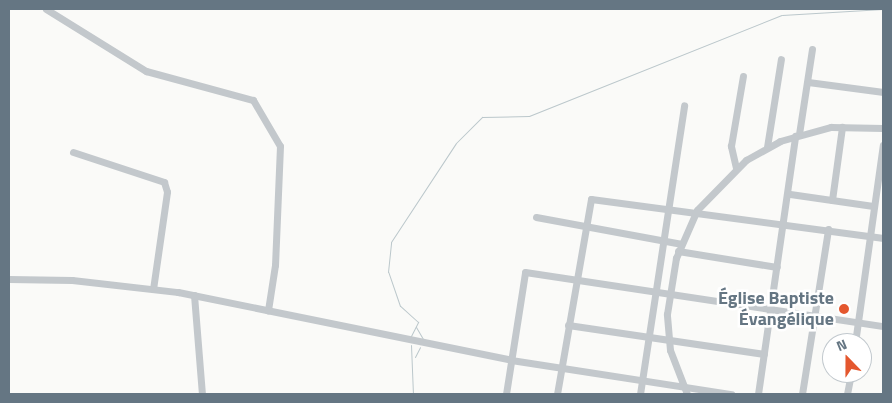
<!DOCTYPE html>
<meta charset="utf-8">
<style>
body{margin:0}
#map{position:relative;width:892px;height:403px;overflow:hidden;background:#fafaf8;font-family:"Titillium Web",sans-serif}
div>[style]{position:absolute}
.stream>*{height:1px;margin:-0.5px;padding:0 0.5px;transform-origin:0.5px;border-radius:0.5px;background:#bbc7cb}
.minor>*{height:7px;margin:-3.5px;padding:0 3.5px;transform-origin:3.5px;border-radius:3.5px;background:#c3c8cc}
.dots>*{width:14px;height:14px;translate:-50% -50%;box-sizing:border-box;border:2px solid #fff;border-radius:50%}
span{translate:-50% -50%;white-space:nowrap;text-align:center;line-height:1.15;-webkit-text-stroke:5px #fff;paint-order:stroke}
.poi-label{font-size:18px;color:#657683;font-weight:700}
.right{translate:-100% -50%;text-align:right}
.frame{position:absolute;inset:0;border:10px solid #657683;pointer-events:none}
.north{position:absolute;left:822px;top:333px;width:50px;height:50px;box-sizing:border-box;background:#fff;border:1px solid #c1c8cd;border-radius:50%;rotate:338deg;font-size:14px;font-weight:700;line-height:20px;text-align:center;color:#657683}
.north::after{content:'';display:block;margin:auto;width:18px;height:22px;background:#e4572e;clip-path:polygon(50% 0,100% 100%,50% 72%,0 100%)}
</style>
<div id="map">
<div class="stream">
<i style="left:416px;top:327px;width:14px;rotate:60deg"></i>
<i style="left:411px;top:336px;width:16px;rotate:-63deg"></i>
<i style="left:418px;top:322px;width:24px;rotate:-138deg"></i>
<i style="left:400px;top:306px;width:36px;rotate:-109deg"></i>
<i style="left:388px;top:272px;width:30px;rotate:-84deg"></i>
<i style="left:391px;top:242px;width:118px;rotate:-56.7deg"></i>
<i style="left:456px;top:143px;width:37px;rotate:-45deg"></i>
<i style="left:482px;top:117px;width:47px;rotate:-1.2deg"></i>
<i style="left:529px;top:116px;width:272px;rotate:-21.8deg"></i>
<i style="left:782px;top:15px;width:101px;rotate:-3.4deg"></i>
<i style="left:411px;top:345px;width:49px;rotate:87.7deg"></i>
<i style="left:415px;top:357px;width:11px;rotate:-63deg"></i>
</div>
<div class="minor">
<i style="left:46px;top:9px;width:118px;rotate:31.8deg"></i>
<i style="left:146px;top:71px;width:111px;rotate:15.2deg"></i>
<i style="left:253px;top:100px;width:53px;rotate:59.6deg"></i>
<i style="left:280px;top:146px;width:119px;rotate:92.4deg"></i>
<i style="left:275px;top:265px;width:46px;rotate:98.8deg"></i>
<i style="left:808px;top:82px;width:76px;rotate:7.6deg"></i>
<i style="left:799px;top:134px;width:86px;rotate:-81.3deg"></i>
<i style="left:767px;top:147px;width:89px;rotate:-81deg"></i>
<i style="left:73px;top:152px;width:96px;rotate:18.2deg"></i>
<i style="left:164px;top:182px;width:10px;rotate:73deg"></i>
<i style="left:167px;top:192px;width:98px;rotate:98.2deg"></i>
<i style="left:736px;top:168px;width:23px;rotate:-103deg"></i>
<i style="left:731px;top:146px;width:71px;rotate:-80.3deg"></i>
<i style="left:790px;top:194px;width:84px;rotate:8.2deg"></i>
<i style="left:832px;top:200px;width:74px;rotate:-82.2deg"></i>
<i style="left:536px;top:217px;width:147px;rotate:10.5deg"></i>
<i style="left:678px;top:251px;width:100px;rotate:9.2deg"></i>
<i style="left:9px;top:279px;width:63px;rotate:0.9deg"></i>
<i style="left:72px;top:280px;width:107px;rotate:6.5deg"></i>
<i style="left:178px;top:292px;width:340px;rotate:11.5deg"></i>
<i style="left:511px;top:360px;width:223px;rotate:8.8deg"></i>
<i style="left:194px;top:295px;width:99px;rotate:85.4deg"></i>
<i style="left:568px;top:325px;width:198px;rotate:8.4deg"></i>
<i style="left:855px;top:343px;width:200px;rotate:-82deg"></i>
<i style="left:506px;top:394px;width:123px;rotate:-81.1deg"></i>
<i style="left:525px;top:272px;width:362px;rotate:8.6deg"></i>
<i style="left:557px;top:394px;width:198px;rotate:-80.1deg"></i>
<i style="left:591px;top:199px;width:295px;rotate:7.6deg"></i>
<i style="left:640px;top:394px;width:292px;rotate:-81.3deg"></i>
<i style="left:687px;top:394px;width:47px;rotate:-111.1deg"></i>
<i style="left:670px;top:350px;width:36px;rotate:-95deg"></i>
<i style="left:667px;top:314px;width:57px;rotate:-80.9deg"></i>
<i style="left:676px;top:258px;width:52px;rotate:-66.4deg"></i>
<i style="left:697px;top:210px;width:70px;rotate:-45.6deg"></i>
<i style="left:746px;top:160px;width:39px;rotate:-29deg"></i>
<i style="left:780px;top:141px;width:53px;rotate:-15.4deg"></i>
<i style="left:831px;top:127px;width:52px;rotate:1.1deg"></i>
<i style="left:758px;top:394px;width:261px;rotate:-81.8deg"></i>
<i style="left:802px;top:394px;width:167px;rotate:-81deg"></i>
<i style="left:847px;top:394px;width:21px;rotate:-79deg"></i>
</div>
<div class="dots">
<i style="left:844px;top:309px;background:#e4572e"></i>
</div>
<div class="poi-label">
<span class="right" style="left:834px;top:309px">Église Baptiste<br>Évangélique</span>
</div>
<div class="frame"></div>
<div class="north">N</div>
</div>
